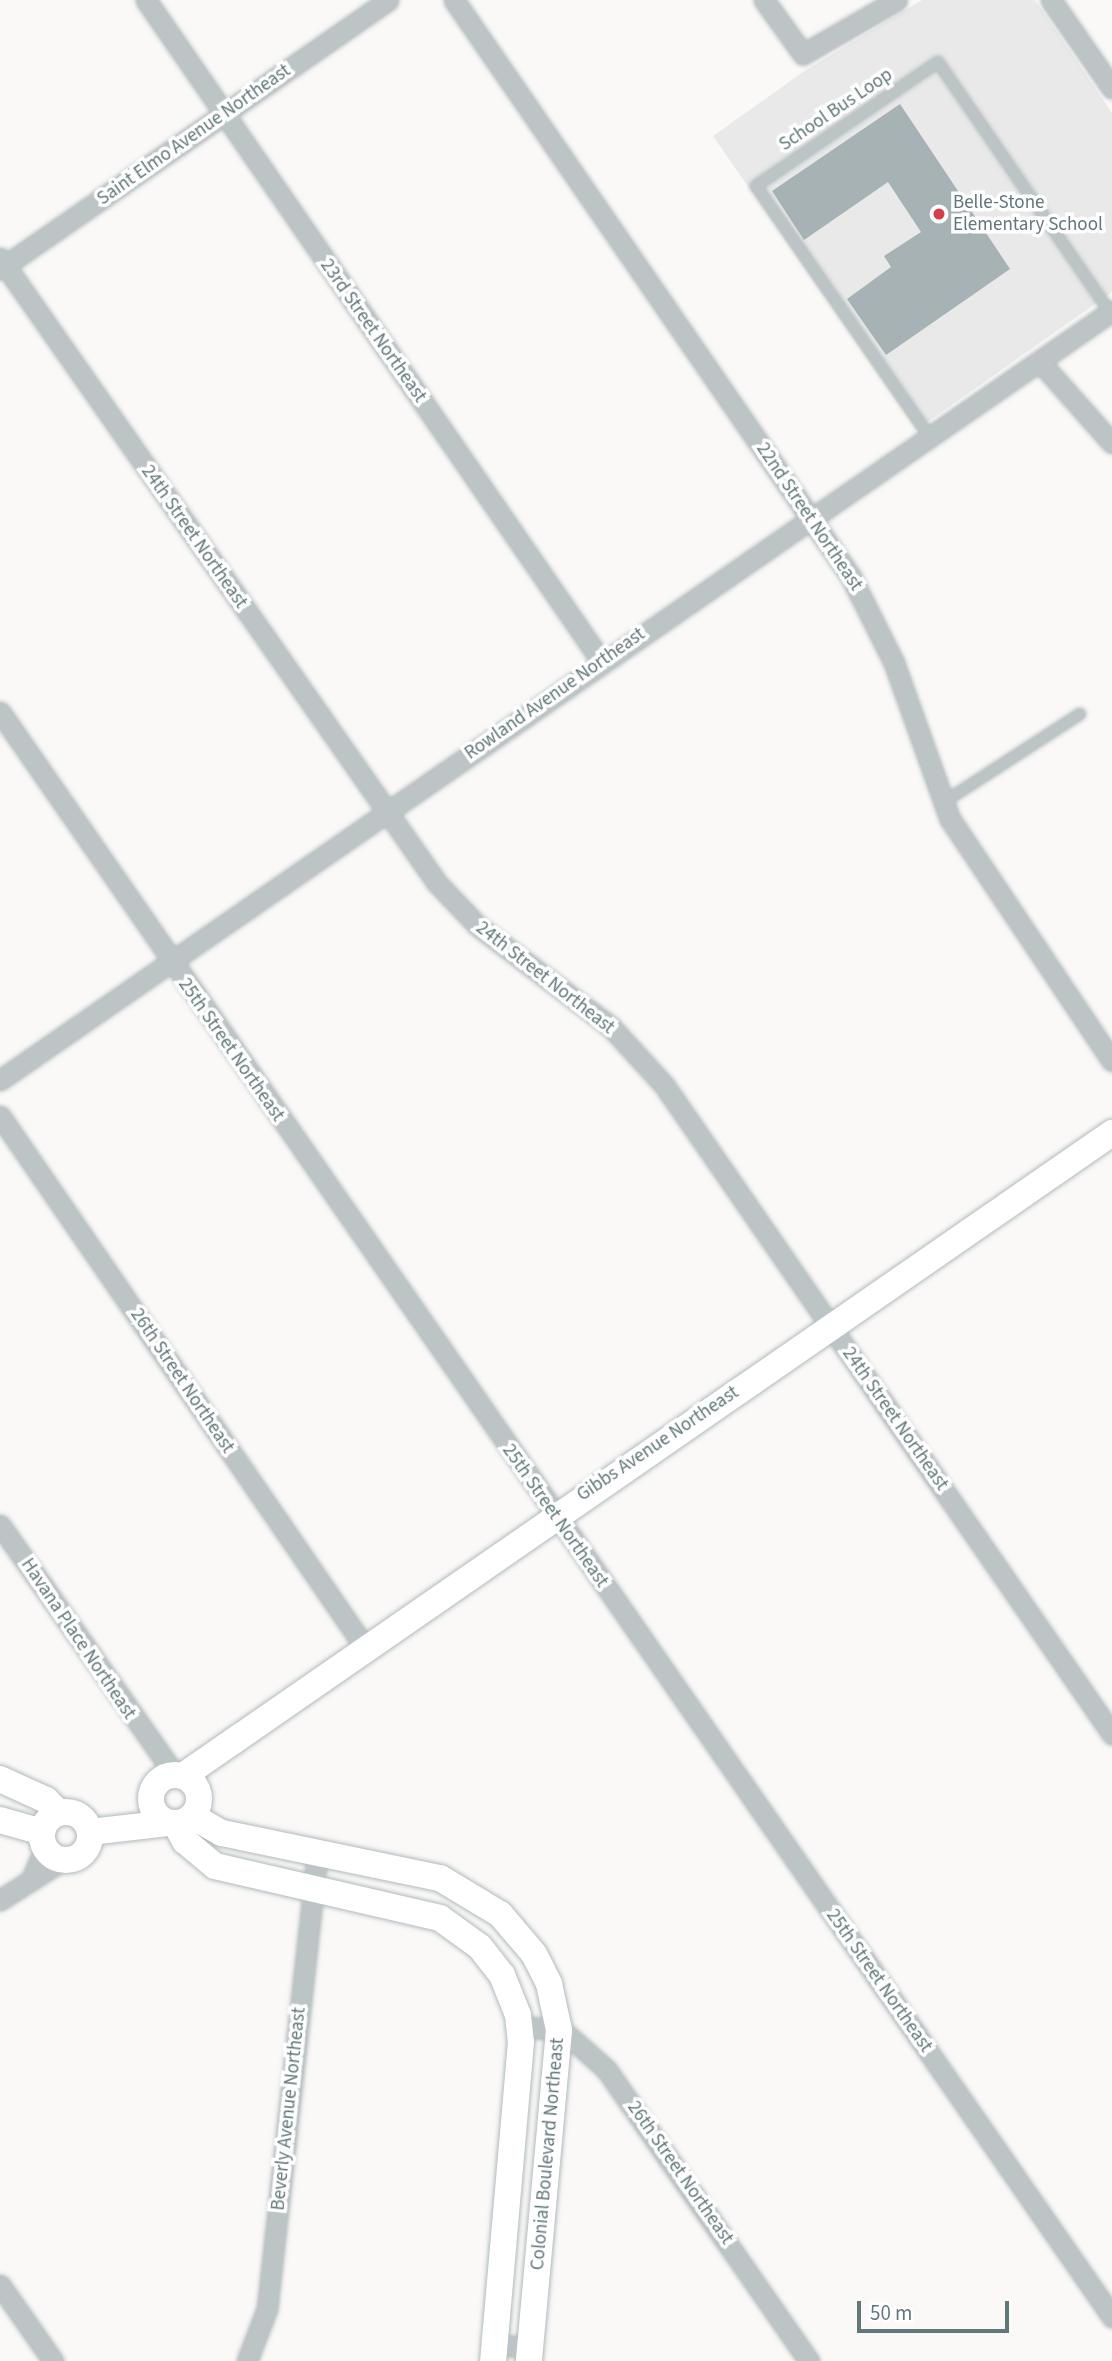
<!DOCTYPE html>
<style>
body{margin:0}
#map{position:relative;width:1112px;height:2361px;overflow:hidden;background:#faf9f8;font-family:"Source Sans 3",sans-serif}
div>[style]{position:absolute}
.built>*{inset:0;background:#e8e9e8}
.building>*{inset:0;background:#a6b2b4}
.roads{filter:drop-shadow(0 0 2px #b2babc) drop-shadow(0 0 2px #b2babc)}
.lane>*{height:10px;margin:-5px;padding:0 5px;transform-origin:5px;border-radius:5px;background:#bdc4c5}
.street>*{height:19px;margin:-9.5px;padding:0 9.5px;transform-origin:9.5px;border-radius:9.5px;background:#bdc4c5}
.secondary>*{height:26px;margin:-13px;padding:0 13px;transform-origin:13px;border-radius:13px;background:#fff}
.secondary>.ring{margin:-13px;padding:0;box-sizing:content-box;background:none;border:26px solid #fff;border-radius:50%}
.dots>*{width:19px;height:19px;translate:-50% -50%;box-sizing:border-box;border:4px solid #fff;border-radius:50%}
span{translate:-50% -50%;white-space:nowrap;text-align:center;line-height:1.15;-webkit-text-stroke:7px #fff;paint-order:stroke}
.street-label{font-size:19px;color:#62777a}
.poi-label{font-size:19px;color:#62777a}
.left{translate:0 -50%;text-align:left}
.scale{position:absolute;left:857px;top:2301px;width:152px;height:32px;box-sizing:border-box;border:4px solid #62777a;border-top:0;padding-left:9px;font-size:21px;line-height:24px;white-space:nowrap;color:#62777a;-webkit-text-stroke:5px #fff;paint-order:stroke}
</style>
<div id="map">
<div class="built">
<i style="clip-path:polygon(922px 0,1035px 0,1112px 113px,1112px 292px,916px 430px,713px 136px,803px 72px)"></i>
</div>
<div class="building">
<i style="clip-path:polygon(900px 104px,1010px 269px,886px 355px,847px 299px,891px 267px,884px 256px,921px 232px,888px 182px,804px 240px,772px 191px)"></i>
</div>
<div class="roads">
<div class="lane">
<i style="left:930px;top:437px;width:305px;rotate:-124.7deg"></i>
<i style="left:756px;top:186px;width:220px;rotate:-34.3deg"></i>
<i style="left:938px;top:62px;width:303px;rotate:55.5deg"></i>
<i style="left:944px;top:802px;width:162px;rotate:-32.9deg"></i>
</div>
<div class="street">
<i style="left:146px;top:0;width:804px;rotate:55.44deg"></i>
<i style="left:454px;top:0;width:700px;rotate:55.47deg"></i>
<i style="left:851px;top:577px;width:96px;rotate:63.4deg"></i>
<i style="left:894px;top:663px;width:166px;rotate:70.3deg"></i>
<i style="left:950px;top:819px;width:291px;rotate:56.2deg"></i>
<i style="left:764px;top:0;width:67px;rotate:54.2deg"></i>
<i style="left:803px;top:54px;width:108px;rotate:-29.9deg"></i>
<i style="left:1051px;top:0;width:107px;rotate:55.3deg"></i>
<i style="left:0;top:258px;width:763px;rotate:55.04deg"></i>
<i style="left:437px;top:883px;width:59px;rotate:46.4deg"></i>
<i style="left:478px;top:926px;width:167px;rotate:37.2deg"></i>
<i style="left:611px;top:1027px;width:79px;rotate:47.6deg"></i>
<i style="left:664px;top:1085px;width:789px;rotate:55.38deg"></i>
<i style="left:0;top:269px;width:472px;rotate:-34.7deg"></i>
<i style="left:1040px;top:362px;width:108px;rotate:48.4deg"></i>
<i style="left:0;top:712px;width:1953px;rotate:55.28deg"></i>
<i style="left:0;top:1080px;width:1352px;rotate:-34.67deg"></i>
<i style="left:0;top:1116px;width:643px;rotate:55.52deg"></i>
<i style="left:0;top:1525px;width:305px;rotate:55deg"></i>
<i style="left:32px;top:1878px;width:33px;rotate:-67deg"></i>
<i style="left:0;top:1900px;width:75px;rotate:-32.4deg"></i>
<i style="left:521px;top:2026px;width:42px;rotate:6.8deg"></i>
<i style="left:563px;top:2031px;width:57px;rotate:41.5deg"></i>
<i style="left:606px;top:2069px;width:356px;rotate:55.2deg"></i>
<i style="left:0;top:2285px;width:93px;rotate:55.1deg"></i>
<i style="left:493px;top:2344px;width:37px;rotate:6deg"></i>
<i style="left:247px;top:2361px;width:56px;rotate:-69deg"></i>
<i style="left:267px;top:2309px;width:459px;rotate:-83.7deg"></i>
</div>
<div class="secondary">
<i class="ring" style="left:151px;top:1775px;width:22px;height:22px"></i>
<i style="left:183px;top:1776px;width:1130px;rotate:-34.69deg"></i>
<i style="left:0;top:1779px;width:51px;rotate:24.5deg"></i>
<i style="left:46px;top:1800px;width:18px;rotate:45deg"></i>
<i class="ring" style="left:42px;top:1812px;width:22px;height:22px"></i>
<i style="left:192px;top:1816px;width:34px;rotate:30deg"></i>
<i style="left:222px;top:1833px;width:223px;rotate:11.7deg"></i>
<i style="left:440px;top:1878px;width:70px;rotate:31deg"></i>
<i style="left:500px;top:1914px;width:52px;rotate:49.6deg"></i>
<i style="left:534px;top:1954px;width:34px;rotate:63deg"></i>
<i style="left:549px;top:1984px;width:47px;rotate:77.7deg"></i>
<i style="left:559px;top:2030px;width:332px;rotate:95.2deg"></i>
<i style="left:0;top:1820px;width:44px;rotate:15.9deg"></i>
<i style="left:175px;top:1823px;width:21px;rotate:61deg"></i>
<i style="left:185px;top:1841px;width:39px;rotate:40deg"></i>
<i style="left:215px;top:1866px;width:231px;rotate:13deg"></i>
<i style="left:440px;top:1918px;width:49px;rotate:35.9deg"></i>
<i style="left:480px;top:1947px;width:36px;rotate:52deg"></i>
<i style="left:502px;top:1975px;width:43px;rotate:68.2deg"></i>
<i style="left:518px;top:2015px;width:27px;rotate:84deg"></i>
<i style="left:521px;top:2042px;width:320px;rotate:95deg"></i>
<i style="left:90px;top:1832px;width:80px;rotate:-6.5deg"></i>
</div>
</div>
<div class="dots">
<i style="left:939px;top:214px;background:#d53d48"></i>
</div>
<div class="street-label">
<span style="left:836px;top:110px;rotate:-34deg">School Bus Loop</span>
<span style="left:194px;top:135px;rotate:-35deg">Saint Elmo Avenue Northeast</span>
<span style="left:373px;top:331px;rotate:55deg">23rd Street Northeast</span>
<span style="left:809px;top:517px;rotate:56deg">22nd Street Northeast</span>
<span style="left:194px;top:537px;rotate:55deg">24th Street Northeast</span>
<span style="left:555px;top:694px;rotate:-35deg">Rowland Avenue Northeast</span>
<span style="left:545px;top:978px;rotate:38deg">24th Street Northeast</span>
<span style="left:231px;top:1050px;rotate:55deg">25th Street Northeast</span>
<span style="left:182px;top:1381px;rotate:56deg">26th Street Northeast</span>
<span style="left:895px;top:1419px;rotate:55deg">24th Street Northeast</span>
<span style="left:658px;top:1444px;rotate:-34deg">Gibbs Avenue Northeast</span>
<span style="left:555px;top:1516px;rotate:55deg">25th Street Northeast</span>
<span style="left:78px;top:1639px;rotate:56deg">Havana Place Northeast</span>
<span style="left:879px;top:1981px;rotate:55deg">25th Street Northeast</span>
<span style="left:289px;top:2109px;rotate:-84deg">Beverly Avenue Northeast</span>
<span style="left:548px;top:2154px;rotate:-85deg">Colonial Boulevard Northeast</span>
<span style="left:680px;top:2173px;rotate:55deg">26th Street Northeast</span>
</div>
<div class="poi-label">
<span class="left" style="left:953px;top:214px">Belle-Stone<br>Elementary School</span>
</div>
<div class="scale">50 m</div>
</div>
